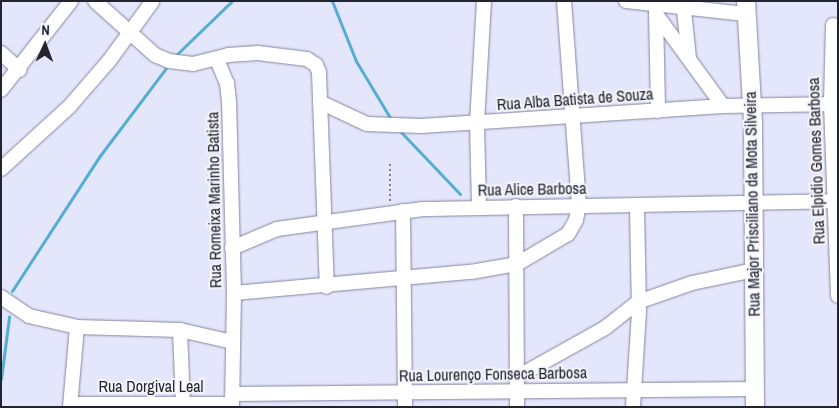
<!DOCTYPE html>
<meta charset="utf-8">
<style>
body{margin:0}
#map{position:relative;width:839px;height:408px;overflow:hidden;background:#e4e6fc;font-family:"Archivo Narrow",sans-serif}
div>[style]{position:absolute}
.stream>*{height:3px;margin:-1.5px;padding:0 1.5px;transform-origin:1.5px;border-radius:1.5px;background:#55aed2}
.path>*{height:2px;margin-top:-1px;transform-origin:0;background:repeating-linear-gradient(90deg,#7e8090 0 2.5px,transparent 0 5px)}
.roads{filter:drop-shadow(0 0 1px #83869e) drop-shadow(0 0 1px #83869e)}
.minor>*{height:14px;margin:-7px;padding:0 7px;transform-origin:7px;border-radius:7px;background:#fff}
.major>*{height:18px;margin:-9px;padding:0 9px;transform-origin:9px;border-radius:9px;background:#fff}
span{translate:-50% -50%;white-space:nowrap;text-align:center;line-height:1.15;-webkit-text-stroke:4px #f4f5fa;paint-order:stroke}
.street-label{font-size:16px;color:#23242e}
.frame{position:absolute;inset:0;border:2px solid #23242e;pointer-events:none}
.north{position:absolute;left:20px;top:20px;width:50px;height:50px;-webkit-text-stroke:4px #f4f5fa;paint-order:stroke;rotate:2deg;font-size:14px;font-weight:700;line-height:20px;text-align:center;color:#23242e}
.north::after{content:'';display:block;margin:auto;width:18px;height:22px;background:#23242e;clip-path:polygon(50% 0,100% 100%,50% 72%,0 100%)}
</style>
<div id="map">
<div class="stream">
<i style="left:332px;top:1px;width:65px;rotate:68.2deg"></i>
<i style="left:356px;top:61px;width:70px;rotate:59deg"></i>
<i style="left:175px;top:56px;width:79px;rotate:-44deg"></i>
<i style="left:400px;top:131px;width:87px;rotate:46.4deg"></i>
<i style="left:12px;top:291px;width:160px;rotate:-57deg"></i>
<i style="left:99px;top:157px;width:111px;rotate:-53deg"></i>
<i style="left:1px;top:379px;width:63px;rotate:-82.6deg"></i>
</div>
<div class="path">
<i style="left:390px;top:201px;width:40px;rotate:-90deg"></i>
</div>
<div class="roads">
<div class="minor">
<i style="left:95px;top:1px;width:81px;rotate:42deg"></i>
<i style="left:155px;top:55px;width:15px;rotate:23deg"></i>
<i style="left:169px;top:61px;width:24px;rotate:7deg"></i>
<i style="left:193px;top:64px;width:36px;rotate:-14deg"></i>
<i style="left:228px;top:55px;width:30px;rotate:-4deg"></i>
<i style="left:258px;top:53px;width:49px;rotate:7deg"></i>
<i style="left:307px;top:59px;width:11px;rotate:34deg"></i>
<i style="left:316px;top:65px;width:8px;rotate:67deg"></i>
<i style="left:319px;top:72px;width:215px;rotate:87.9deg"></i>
<i style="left:626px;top:1px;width:120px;rotate:6.2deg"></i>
<i style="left:683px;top:1px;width:57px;rotate:84deg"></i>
<i style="left:656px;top:12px;width:99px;rotate:88.8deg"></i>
<i style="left:656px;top:14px;width:114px;rotate:53.9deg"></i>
<i style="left:833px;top:25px;width:79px;rotate:91.5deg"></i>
<i style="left:831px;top:104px;width:192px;rotate:87.9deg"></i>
<i style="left:1px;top:53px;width:25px;rotate:42deg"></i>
<i style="left:217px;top:60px;width:25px;rotate:67deg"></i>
<i style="left:227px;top:83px;width:18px;rotate:84deg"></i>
<i style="left:229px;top:101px;width:192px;rotate:88.5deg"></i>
<i style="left:234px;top:293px;width:114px;rotate:91deg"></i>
<i style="left:1px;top:90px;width:113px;rotate:-51.8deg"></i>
<i style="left:320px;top:102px;width:52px;rotate:25.1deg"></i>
<i style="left:367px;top:124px;width:54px;rotate:2.1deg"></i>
<i style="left:421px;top:126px;width:303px;rotate:-3.8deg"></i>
<i style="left:723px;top:106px;width:115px;rotate:-1deg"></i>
<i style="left:1px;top:169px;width:92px;rotate:-42.4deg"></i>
<i style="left:69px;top:107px;width:61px;rotate:-49deg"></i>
<i style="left:109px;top:61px;width:73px;rotate:-53.9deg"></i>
<i style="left:516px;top:206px;width:201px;rotate:89.7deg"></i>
<i style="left:479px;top:207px;width:84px;rotate:-91.4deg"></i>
<i style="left:477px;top:123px;width:122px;rotate:-86.7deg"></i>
<i style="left:403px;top:211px;width:196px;rotate:89.4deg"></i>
<i style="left:232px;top:248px;width:49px;rotate:-22.9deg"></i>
<i style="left:277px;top:229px;width:147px;rotate:-7.8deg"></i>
<i style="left:423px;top:209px;width:415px;rotate:-1.1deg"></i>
<i style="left:234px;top:293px;width:238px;rotate:-5.1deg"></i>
<i style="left:471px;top:272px;width:47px;rotate:-9.9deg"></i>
<i style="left:517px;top:264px;width:59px;rotate:-30.5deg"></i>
<i style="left:568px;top:234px;width:16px;rotate:-60deg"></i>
<i style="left:576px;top:220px;width:15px;rotate:-79deg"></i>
<i style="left:579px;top:205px;width:205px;rotate:-94.2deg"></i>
<i style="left:1px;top:297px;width:34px;rotate:34deg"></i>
<i style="left:29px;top:316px;width:49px;rotate:12.9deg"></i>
<i style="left:77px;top:327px;width:103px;rotate:1.7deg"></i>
<i style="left:180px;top:330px;width:54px;rotate:12.8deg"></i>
<i style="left:180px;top:330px;width:74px;rotate:87.7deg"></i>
<i style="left:517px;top:377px;width:101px;rotate:-29.1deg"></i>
<i style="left:605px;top:328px;width:42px;rotate:-38.2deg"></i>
<i style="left:638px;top:302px;width:57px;rotate:-19.4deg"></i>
<i style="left:692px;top:283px;width:63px;rotate:-11.8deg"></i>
<i style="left:232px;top:394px;width:522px;rotate:-0.55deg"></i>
<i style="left:71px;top:404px;width:161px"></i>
<i style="left:70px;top:407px;width:80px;rotate:-85deg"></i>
<i style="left:633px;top:407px;width:95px;rotate:-86.4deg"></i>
<i style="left:639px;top:312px;width:107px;rotate:-91.1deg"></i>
</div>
<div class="major">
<i style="left:746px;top:1px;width:120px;rotate:86.7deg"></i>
<i style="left:753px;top:121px;width:286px;rotate:89.6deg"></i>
</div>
</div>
<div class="street-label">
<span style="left:575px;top:99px;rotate:-4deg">Rua Alba Batista de Souza</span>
<span style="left:816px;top:161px;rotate:-92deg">Rua Elpidio Gomes Barbosa</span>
<span style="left:532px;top:189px;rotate:-1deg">Rua Alice Barbosa</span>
<span style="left:214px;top:200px;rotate:-91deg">Rua Romeixa Marinho Batista</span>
<span style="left:752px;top:204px;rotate:-91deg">Rua Major Prisciliano da Mota Silveira</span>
<span style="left:493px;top:374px;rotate:-1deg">Rua Lourenço Fonseca Barbosa</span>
<span style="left:151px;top:386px">Rua Dorgival Leal</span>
</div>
<div class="frame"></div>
<div class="north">N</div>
</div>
